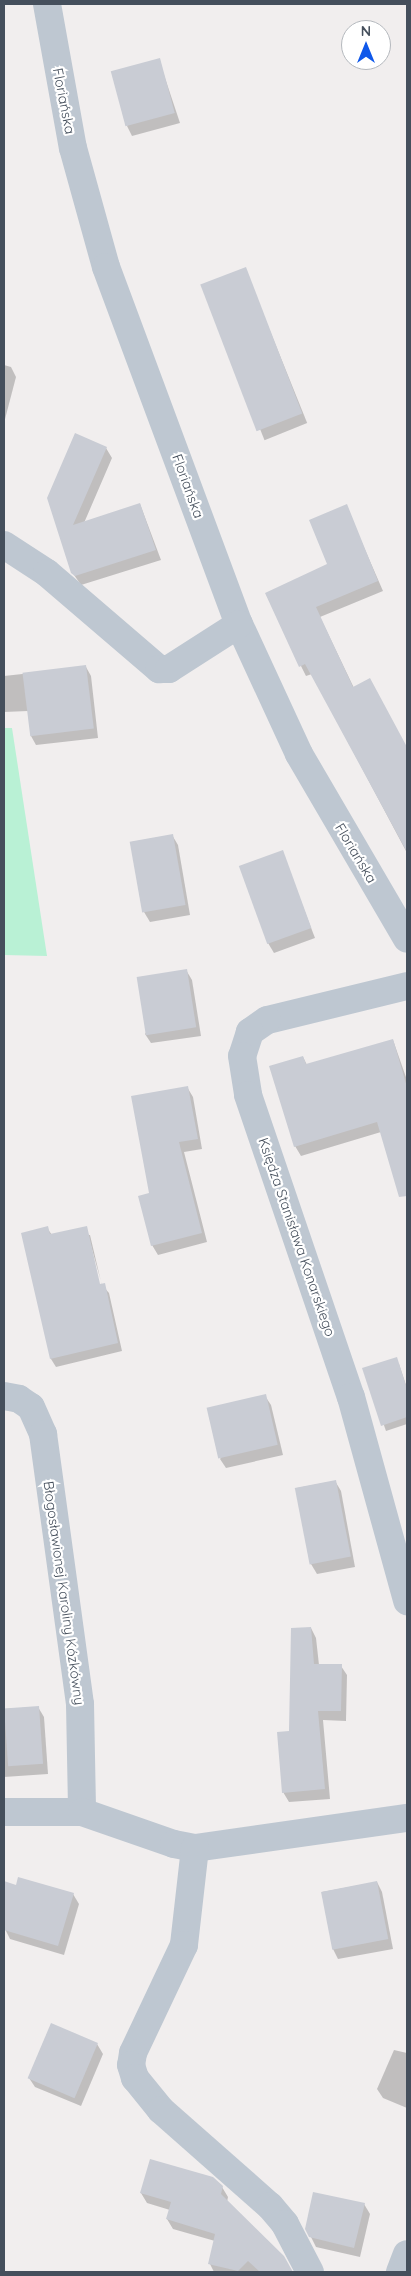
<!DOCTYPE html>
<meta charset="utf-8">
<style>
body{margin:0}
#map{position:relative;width:411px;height:2276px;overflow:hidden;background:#f1eeee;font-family:Quicksand,sans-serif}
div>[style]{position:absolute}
.green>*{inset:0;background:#b9f1d5}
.shadow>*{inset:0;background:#0003;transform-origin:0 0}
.building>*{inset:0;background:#c9ccd4;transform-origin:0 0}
.minor>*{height:28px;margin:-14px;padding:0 14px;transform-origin:14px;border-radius:14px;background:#bec7d1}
span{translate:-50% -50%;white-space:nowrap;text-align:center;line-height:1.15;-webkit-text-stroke:4.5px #fff;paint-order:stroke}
.street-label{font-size:14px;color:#454f5c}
.frame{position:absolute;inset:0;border:5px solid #454f5c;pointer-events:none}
.north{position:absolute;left:341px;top:20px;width:50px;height:50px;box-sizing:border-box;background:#fff;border:1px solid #b5b9be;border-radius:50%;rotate:0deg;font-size:14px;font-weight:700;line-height:20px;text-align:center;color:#454f5c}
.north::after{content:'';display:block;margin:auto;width:18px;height:22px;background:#0f58ea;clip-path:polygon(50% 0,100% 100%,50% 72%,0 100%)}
</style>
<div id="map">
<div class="green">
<i style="clip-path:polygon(4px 728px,12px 728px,47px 956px,4px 955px)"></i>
</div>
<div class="shadow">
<i style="clip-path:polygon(159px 60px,180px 123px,132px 136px,127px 126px)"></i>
<i style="left:245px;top:269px;width:166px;height:46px;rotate:68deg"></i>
<i style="clip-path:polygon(4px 365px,11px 367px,16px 377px,4px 423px)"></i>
<i style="clip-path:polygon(106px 448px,112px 458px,84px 523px,140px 504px,161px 560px,81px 585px,72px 572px,48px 498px)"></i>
<i style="clip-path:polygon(346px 506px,383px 591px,320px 617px,354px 688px,375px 690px,407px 749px,407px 853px,312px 674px,306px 676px,301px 666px,266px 594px,329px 564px)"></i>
<i style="clip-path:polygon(86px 667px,91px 676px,98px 738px,36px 745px,31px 736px,28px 711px,4px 712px,4px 676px)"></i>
<i style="clip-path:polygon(172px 835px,178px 845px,190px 915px,150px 922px,144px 912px,132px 842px)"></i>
<i style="clip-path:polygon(282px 852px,315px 938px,274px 953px,268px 943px)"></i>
<i style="clip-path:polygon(186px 970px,192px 980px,201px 1036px,151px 1043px,145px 1034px)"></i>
<i style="clip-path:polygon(393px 1040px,407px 1080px,407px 1164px,395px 1167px,381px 1132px,301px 1156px,295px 1146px,303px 1057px,307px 1065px)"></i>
<i style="clip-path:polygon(187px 1087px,193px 1097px,202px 1149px,184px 1152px,207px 1242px,158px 1255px,152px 1245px)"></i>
<i style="clip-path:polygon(evenodd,47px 1228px,52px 1235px,86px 1228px,102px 1285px,109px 1293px,122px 1351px,56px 1367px,51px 1359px,47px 1228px,88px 1235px,90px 1235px,103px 1290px,100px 1291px,88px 1235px)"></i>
<i style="clip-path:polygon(399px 1364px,407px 1388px,407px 1424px,386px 1431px,364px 1369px)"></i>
<i style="clip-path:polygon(265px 1396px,271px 1405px,283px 1455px,226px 1468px,220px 1459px)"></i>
<i style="clip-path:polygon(335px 1481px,341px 1491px,355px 1567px,317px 1574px,311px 1564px,297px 1488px)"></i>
<i style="clip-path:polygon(311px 1628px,316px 1638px,319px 1665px,341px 1666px,347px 1675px,346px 1721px,323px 1720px,330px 1799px,289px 1802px,283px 1792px,290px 1732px)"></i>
<i style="clip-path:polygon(38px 1707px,44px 1717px,48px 1774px,4px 1777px,4px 1709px)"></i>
<i style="clip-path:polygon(377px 1882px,382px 1892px,393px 1949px,338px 1959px,333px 1949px,322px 1892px)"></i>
<i style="clip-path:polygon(73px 1894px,79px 1904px,64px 1955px,10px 1939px,5px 1929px)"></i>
<i style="clip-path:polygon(97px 2044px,103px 2054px,81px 2106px,35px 2087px,29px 2078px)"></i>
<i style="clip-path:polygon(394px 2050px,407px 2053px,407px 2108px,383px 2098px,377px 2089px)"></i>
<i style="clip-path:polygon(222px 2187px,228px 2197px,227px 2202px,283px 2257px,292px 2272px,214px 2272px,210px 2264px,215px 2241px,173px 2229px,167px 2219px,170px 2210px,147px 2203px,141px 2193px)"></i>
<i style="clip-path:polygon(364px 2204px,370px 2214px,360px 2257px,316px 2247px,307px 2229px)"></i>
</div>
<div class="building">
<i style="left:160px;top:58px;width:57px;height:51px;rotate:75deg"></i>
<i style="left:246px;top:267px;width:157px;height:49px;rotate:69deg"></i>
<i style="clip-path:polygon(75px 433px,107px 447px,73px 525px,140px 503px,156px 550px,75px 576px,71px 573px,47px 498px)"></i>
<i style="clip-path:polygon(347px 504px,378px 581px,316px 607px,353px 687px,370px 678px,407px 747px,407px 852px,305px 664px,299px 667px,265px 593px,327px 564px,309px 520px)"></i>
<i style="left:86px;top:665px;width:64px;height:64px;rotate:83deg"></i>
<i style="left:173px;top:834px;width:72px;height:44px;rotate:80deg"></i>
<i style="left:283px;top:850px;width:83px;height:47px;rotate:70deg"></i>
<i style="left:187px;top:969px;width:59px;height:51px;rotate:81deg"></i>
<i style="clip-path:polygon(393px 1039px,407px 1087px,407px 1196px,399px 1197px,377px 1122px,294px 1147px,269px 1066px,303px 1056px,306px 1064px)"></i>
<i style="clip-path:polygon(188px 1086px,198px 1139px,179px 1142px,202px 1233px,151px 1246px,138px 1196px,149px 1193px,131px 1096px)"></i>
<i style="clip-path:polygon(48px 1226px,50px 1234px,87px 1226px,100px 1284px,105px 1283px,118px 1343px,50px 1359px,21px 1233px)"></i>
<i style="clip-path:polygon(397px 1357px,407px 1389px,407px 1417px,381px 1426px,362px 1368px)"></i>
<i style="left:266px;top:1394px;width:52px;height:61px;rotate:77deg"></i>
<i style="left:336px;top:1480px;width:78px;height:42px;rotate:79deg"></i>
<i style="clip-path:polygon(311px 1627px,314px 1664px,342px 1664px,341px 1711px,318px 1711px,325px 1789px,282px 1793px,277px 1732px,289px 1731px,291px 1628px)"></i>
<i style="left:39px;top:1706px;width:58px;height:35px;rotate:86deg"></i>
<i style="clip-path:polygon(18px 1877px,74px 1893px,58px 1946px,4px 1930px,4px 1881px,16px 1885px)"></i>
<i style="left:377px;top:1881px;width:59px;height:57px;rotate:79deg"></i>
<i style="left:51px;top:2023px;width:51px;height:60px;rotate:23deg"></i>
<i style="clip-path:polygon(150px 2159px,213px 2177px,223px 2186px,221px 2194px,284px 2256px,293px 2272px,260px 2272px,248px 2261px,238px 2271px,208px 2264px,215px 2234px,166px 2219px,171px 2202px,140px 2193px)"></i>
<i style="clip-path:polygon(313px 2192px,365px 2203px,354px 2248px,309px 2237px,305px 2229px)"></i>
</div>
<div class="minor">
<i style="left:47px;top:4px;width:146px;rotate:79.8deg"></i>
<i style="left:73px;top:148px;width:123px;rotate:74.5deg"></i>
<i style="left:106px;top:267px;width:381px;rotate:69.6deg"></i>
<i style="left:239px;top:624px;width:143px;rotate:65.2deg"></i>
<i style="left:299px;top:754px;width:214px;rotate:59.7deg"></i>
<i style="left:4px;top:545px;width:51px;rotate:33.1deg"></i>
<i style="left:47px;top:573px;width:148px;rotate:40.6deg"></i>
<i style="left:159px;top:669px;width:10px"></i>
<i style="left:169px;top:669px;width:83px;rotate:-32.7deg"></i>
<i style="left:407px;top:986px;width:144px;rotate:166.3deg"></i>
<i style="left:267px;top:1020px;width:21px;rotate:145deg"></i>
<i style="left:250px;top:1032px;width:25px;rotate:108deg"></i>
<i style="left:242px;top:1056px;width:39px;rotate:81deg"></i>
<i style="left:248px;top:1095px;width:319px;rotate:71.2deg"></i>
<i style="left:351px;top:1397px;width:212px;rotate:74.6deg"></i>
<i style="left:4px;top:1396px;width:15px;rotate:11deg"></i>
<i style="left:19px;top:1399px;width:14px;rotate:34deg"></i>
<i style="left:31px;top:1407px;width:30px;rotate:66deg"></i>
<i style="left:43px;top:1434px;width:273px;rotate:82.2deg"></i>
<i style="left:80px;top:1704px;width:108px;rotate:88.9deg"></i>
<i style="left:4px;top:1812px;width:78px"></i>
<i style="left:82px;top:1812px;width:97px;rotate:19.2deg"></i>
<i style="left:174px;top:1844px;width:21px;rotate:11deg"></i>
<i style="left:195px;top:1848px;width:214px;rotate:-8.1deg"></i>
<i style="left:195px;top:1848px;width:98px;rotate:96.5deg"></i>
<i style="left:184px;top:1945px;width:119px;rotate:115.3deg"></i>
<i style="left:133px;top:2053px;width:12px;rotate:99deg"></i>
<i style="left:131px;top:2065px;width:14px;rotate:73deg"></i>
<i style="left:135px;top:2078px;width:41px;rotate:50.9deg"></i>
<i style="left:161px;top:2110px;width:145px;rotate:41.4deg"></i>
<i style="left:270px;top:2206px;width:23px;rotate:50deg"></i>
<i style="left:285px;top:2224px;width:54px;rotate:62.5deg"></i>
<i style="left:400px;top:2272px;width:19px;rotate:-69deg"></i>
</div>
<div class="street-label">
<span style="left:64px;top:101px;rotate:79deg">Floriańska</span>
<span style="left:188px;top:486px;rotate:70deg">Floriańska</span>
<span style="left:356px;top:853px;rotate:59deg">Floriańska</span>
<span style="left:297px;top:1237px;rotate:71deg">Księdza Stanisława Konarskiego</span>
<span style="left:64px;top:1593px;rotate:82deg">Błogosławionej Karoliny Kózkówny</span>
</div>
<div class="frame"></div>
<div class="north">N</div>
</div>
